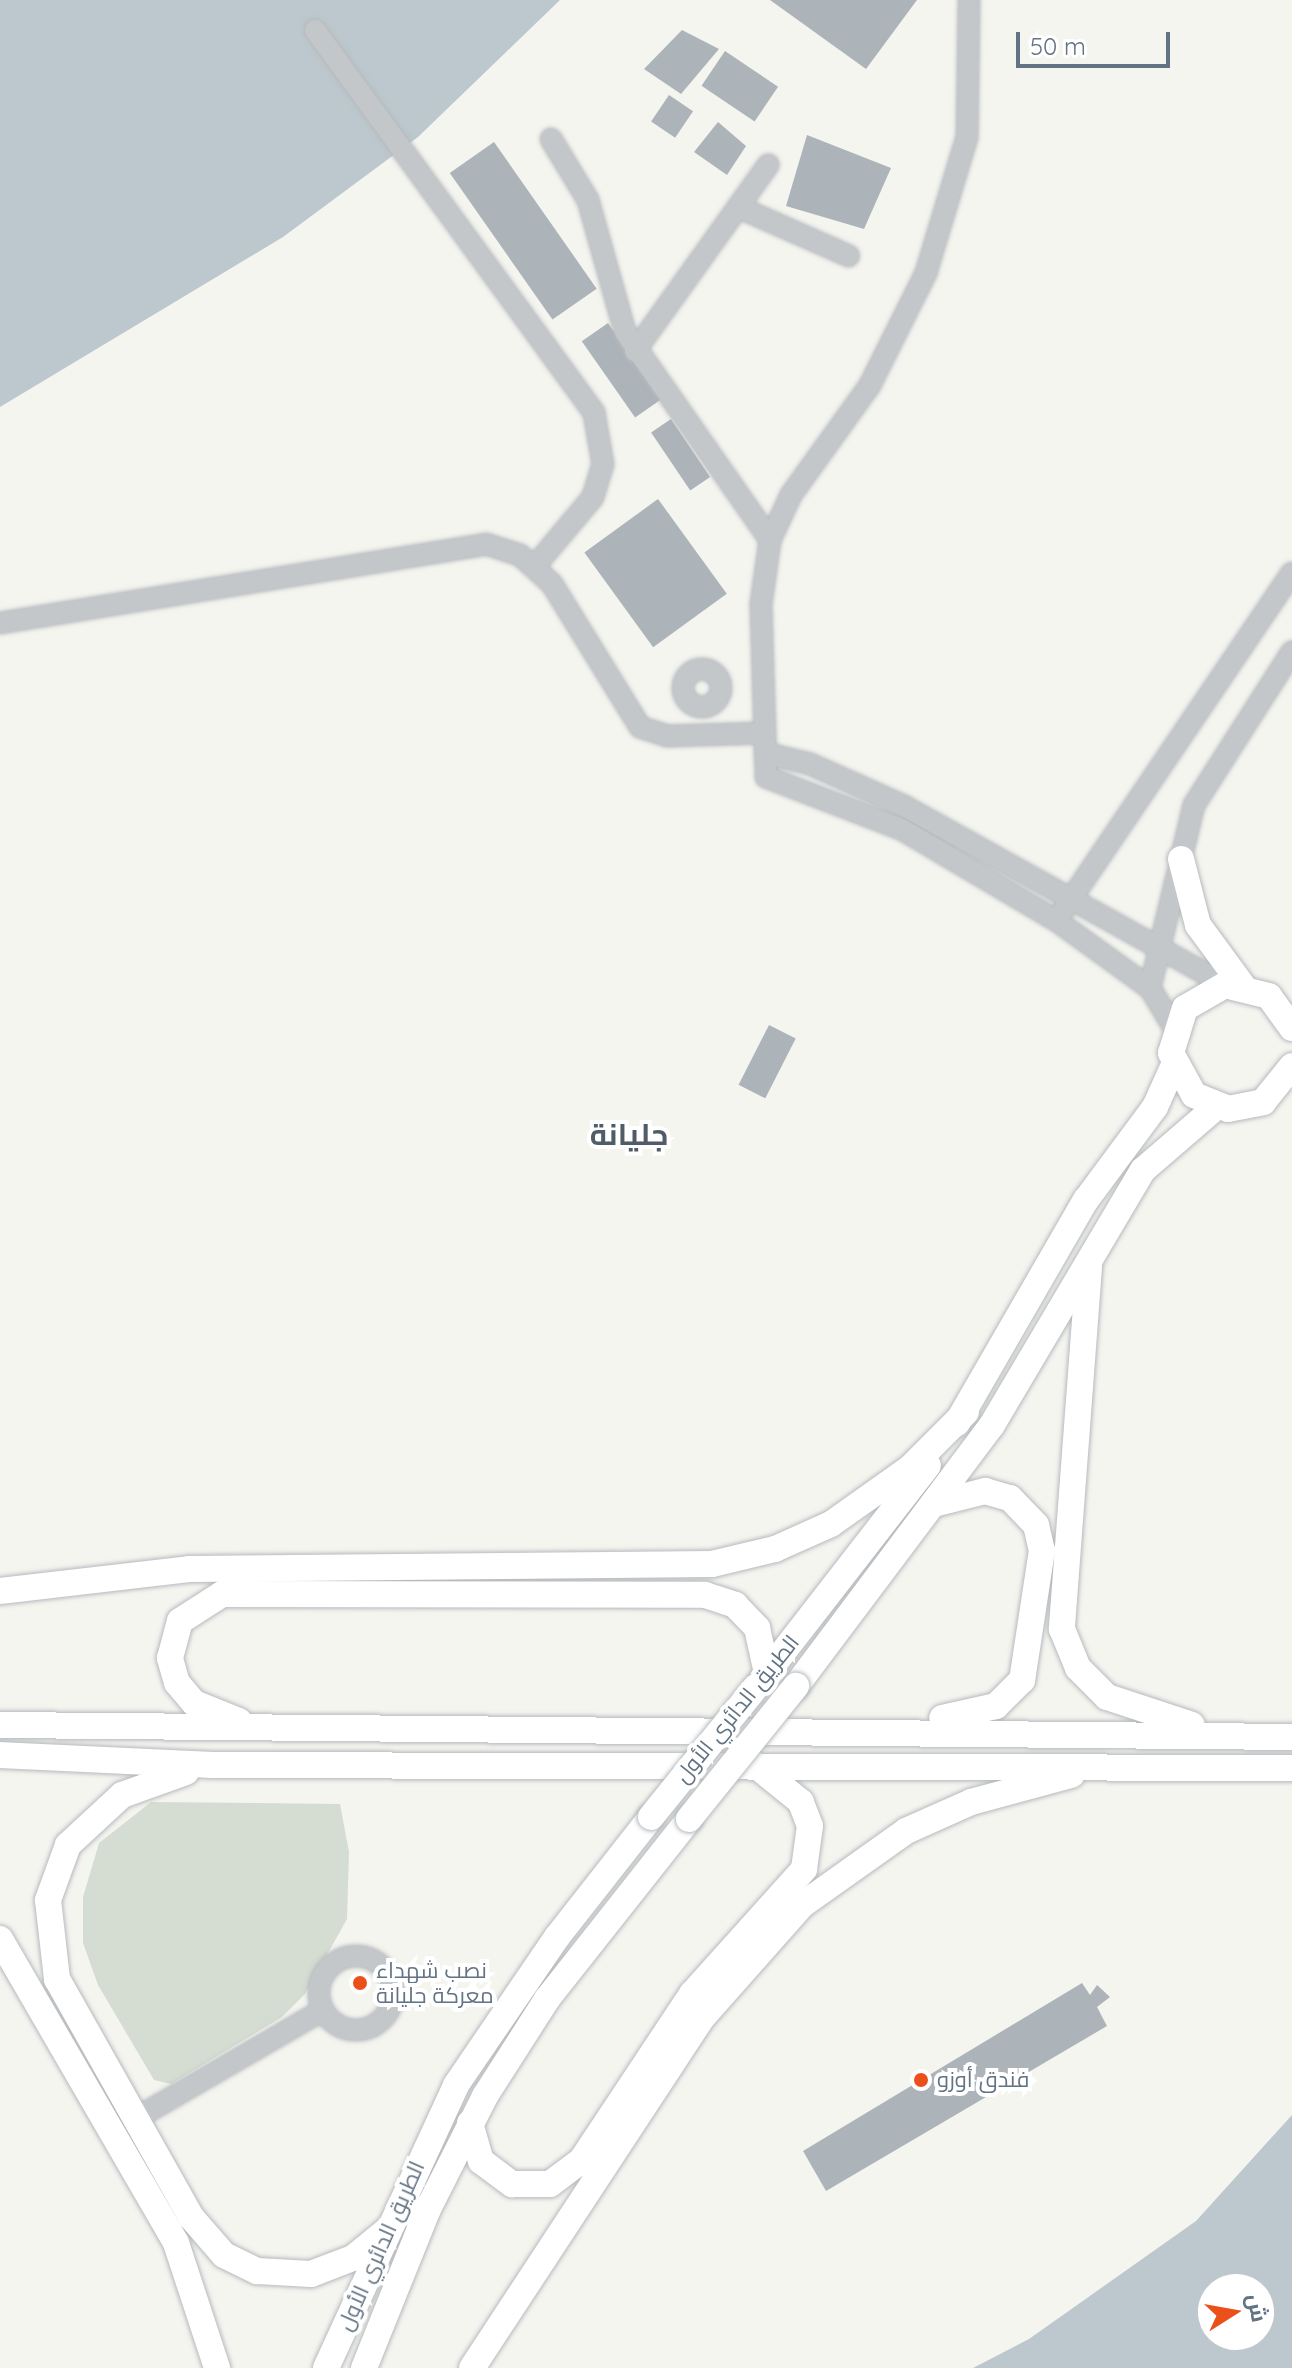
<!DOCTYPE html>
<meta charset="utf-8">
<style>
body{margin:0}
#map{position:relative;width:1292px;height:2368px;overflow:hidden;background:#f5f5f0;font-family:Quicksand,Cairo,sans-serif}
div>[style]{position:absolute}
.green>*{inset:0;background:#d5dcd1}
.water>*{inset:0;background:#bcc8cd}
.building>*{inset:0;background:#acb3b9;transform-origin:0 0}
.roads{filter:drop-shadow(0 0 2px #b6babe) drop-shadow(0 0 2px #b6babe)}
.minor>*{height:20px;margin:-10px;padding:0 10px;transform-origin:10px;border-radius:10px;background:#c4c7ca}
.minor>.ring{margin:-10px;padding:0;box-sizing:content-box;background:none;border:20px solid #c4c7ca;border-radius:50%}
.major>*{height:26px;margin:-13px;padding:0 13px;transform-origin:13px;border-radius:13px;background:#fff}
.bridges{filter:drop-shadow(0 0 2px #b6babe) drop-shadow(0 0 2px #b6babe)}
.major-bridge>*{height:26px;margin:-13px;padding:0 13px;transform-origin:13px;border-radius:13px;background:#fff}
.dots>*{width:22px;height:22px;translate:-50% -50%;box-sizing:border-box;border:4px solid #fff;border-radius:50%}
span{translate:-50% -50%;white-space:nowrap;text-align:center;line-height:1.15;-webkit-text-stroke:8px #fff;paint-order:stroke}
.street-label{font-size:22px;color:#627383}
.poi-label{font-size:22px;color:#627383}
.left{translate:0 -50%;text-align:left}
.district-label{font-size:30px;color:#505d68;font-weight:700}
.north{position:absolute;left:1196px;top:2272px;width:80px;height:80px;box-sizing:border-box;background:#fff;border:2px solid #c0c7cd;border-radius:50%;rotate:79deg;font-size:22px;font-weight:700;line-height:32px;text-align:center;color:#627383}
.north::after{content:'';display:block;margin:auto;width:28px;height:36px;background:#eb501a;clip-path:polygon(50% 0,100% 100%,50% 72%,0 100%)}
.scale{position:absolute;left:1016px;top:32px;width:154px;height:36px;box-sizing:border-box;border:4px solid #627383;border-top:0;padding-left:10px;font-size:24px;line-height:28px;white-space:nowrap;color:#627383;-webkit-text-stroke:6px #fff;paint-order:stroke}
</style>
<div id="map">
<div class="green">
<i style="clip-path:polygon(151px 1802px,340px 1804px,349px 1852px,347px 1919px,305px 1994px,282px 2017px,171px 2084px,154px 2080px,98px 1985px,83px 1943px,83px 1897px,99px 1843px)"></i>
</div>
<div class="water">
<i style="clip-path:polygon(0 0,560px 0,418px 137px,283px 237px,0 407px)"></i>
<i style="clip-path:polygon(evenodd,1292px 2115px,1292px 2368px,973px 2368px,1029px 2339px,1196px 2221px,1292px 2115px,1260px 2288px,1260px 2336px,1212px 2336px,1212px 2288px,1260px 2288px)"></i>
</div>
<div class="building">
<i style="clip-path:polygon(770px 0,917px 0,866px 69px)"></i>
<i style="clip-path:polygon(682px 30px,719px 49px,681px 94px,644px 69px)"></i>
<i style="left:725px;top:51px;width:64px;height:42px;rotate:34deg"></i>
<i style="left:669px;top:95px;width:29px;height:32px;rotate:34deg"></i>
<i style="clip-path:polygon(718px 122px,746px 146px,727px 175px,694px 152px)"></i>
<i style="clip-path:polygon(807px 135px,891px 168px,864px 229px,786px 206px)"></i>
<i style="left:494px;top:142px;width:179px;height:54px;rotate:55deg"></i>
<i style="left:608px;top:323px;width:93px;height:32px;rotate:55deg"></i>
<i style="left:671px;top:419px;width:70px;height:24px;rotate:56deg"></i>
<i style="left:658px;top:499px;width:117px;height:91px;rotate:54deg"></i>
<i style="left:769px;top:1025px;width:30px;height:67px;rotate:27deg"></i>
<i style="clip-path:polygon(1082px 1983px,1090px 1995px,1097px 1985px,1110px 1997px,1097px 2007px,1107px 2026px,826px 2191px,803px 2151px)"></i>
</div>
<div class="roads">
<div class="minor">
<i style="left:969px;top:0;width:137px;rotate:90.8deg"></i>
<i style="left:967px;top:137px;width:142px;rotate:106.8deg"></i>
<i style="left:926px;top:273px;width:125px;rotate:116.6deg"></i>
<i style="left:870px;top:385px;width:135px;rotate:125.7deg"></i>
<i style="left:791px;top:495px;width:50px;rotate:115deg"></i>
<i style="left:770px;top:540px;width:65px;rotate:98deg"></i>
<i style="left:761px;top:604px;width:173px;rotate:88.3deg"></i>
<i style="left:766px;top:777px;width:147px;rotate:21.1deg"></i>
<i style="left:903px;top:830px;width:179px;rotate:30.6deg"></i>
<i style="left:1057px;top:921px;width:115px;rotate:35.8deg"></i>
<i style="left:1150px;top:988px;width:47px;rotate:59deg"></i>
<i style="left:315px;top:30px;width:474px;rotate:53.9deg"></i>
<i style="left:594px;top:413px;width:52px;rotate:80deg"></i>
<i style="left:603px;top:464px;width:34px;rotate:107deg"></i>
<i style="left:593px;top:497px;width:90px;rotate:130deg"></i>
<i style="left:551px;top:139px;width:71px;rotate:58.8deg"></i>
<i style="left:588px;top:200px;width:137px;rotate:74.3deg"></i>
<i style="left:625px;top:332px;width:254px;rotate:55.1deg"></i>
<i style="left:738px;top:207px;width:121px;rotate:23.8deg"></i>
<i style="left:635px;top:351px;width:229px;rotate:-54.4deg"></i>
<i style="left:0;top:623px;width:492px;rotate:-9.2deg"></i>
<i style="left:486px;top:544px;width:36px;rotate:18deg"></i>
<i style="left:520px;top:555px;width:43px;rotate:42.2deg"></i>
<i style="left:552px;top:584px;width:168px;rotate:58.4deg"></i>
<i style="left:640px;top:727px;width:28px;rotate:18deg"></i>
<i style="left:667px;top:736px;width:98px;rotate:-1.8deg"></i>
<i class="ring" style="left:683px;top:669px;width:18px;height:18px"></i>
<i style="left:765px;top:753px;width:46px;rotate:13.7deg"></i>
<i style="left:810px;top:764px;width:103px;rotate:24.1deg"></i>
<i style="left:904px;top:806px;width:368px;rotate:29.1deg"></i>
<i style="left:1063px;top:911px;width:408px;rotate:-55.9deg"></i>
<i style="left:1150px;top:988px;width:188px;rotate:-76.5deg"></i>
<i style="left:1194px;top:805px;width:182px;rotate:-57.4deg"></i>
<i class="ring" style="left:319px;top:1956px;width:54px;height:54px"></i>
<i style="left:135px;top:2119px;width:217px;rotate:-30.1deg"></i>
</div>
<div class="major">
<i style="left:1181px;top:859px;width:68px;rotate:75.6deg"></i>
<i style="left:1198px;top:925px;width:74px;rotate:53.7deg"></i>
<i style="left:1292px;top:1028px;width:39px;rotate:-126deg"></i>
<i style="left:1269px;top:996px;width:45px;rotate:-166deg"></i>
<i style="left:1225px;top:985px;width:46px;rotate:150.1deg"></i>
<i style="left:1185px;top:1008px;width:47px;rotate:107.3deg"></i>
<i style="left:1171px;top:1053px;width:48px;rotate:61.3deg"></i>
<i style="left:1194px;top:1095px;width:37px;rotate:22deg"></i>
<i style="left:1228px;top:1109px;width:36px;rotate:-11deg"></i>
<i style="left:1263px;top:1102px;width:46px;rotate:-51.1deg"></i>
<i style="left:1089px;top:1267px;width:363px;rotate:94.3deg"></i>
<i style="left:1062px;top:1629px;width:42px;rotate:67.7deg"></i>
<i style="left:1078px;top:1668px;width:41px;rotate:45deg"></i>
<i style="left:1107px;top:1697px;width:89px;rotate:18.2deg"></i>
<i style="left:957px;top:1423px;width:258px;rotate:-60deg"></i>
<i style="left:1086px;top:1200px;width:116px;rotate:-53.4deg"></i>
<i style="left:1155px;top:1107px;width:46px;rotate:-65.7deg"></i>
<i style="left:938px;top:1503px;width:49px;rotate:-14.3deg"></i>
<i style="left:985px;top:1491px;width:26px;rotate:16deg"></i>
<i style="left:1010px;top:1498px;width:37px;rotate:46deg"></i>
<i style="left:1036px;top:1525px;width:26px;rotate:77deg"></i>
<i style="left:1042px;top:1550px;width:132px;rotate:98.7deg"></i>
<i style="left:1022px;top:1680px;width:37px;rotate:135deg"></i>
<i style="left:996px;top:1706px;width:55px;rotate:167.5deg"></i>
<i style="left:0;top:1591px;width:190px;rotate:-6.6deg"></i>
<i style="left:189px;top:1569px;width:523px;rotate:-0.55deg"></i>
<i style="left:712px;top:1564px;width:65px;rotate:-13.4deg"></i>
<i style="left:775px;top:1549px;width:61px;rotate:-24.1deg"></i>
<i style="left:831px;top:1524px;width:97px;rotate:-35.3deg"></i>
<i style="left:910px;top:1468px;width:79px;rotate:-45deg"></i>
<i style="left:763px;top:1678px;width:269px;rotate:-52.2deg"></i>
<i style="left:796px;top:1686px;width:326px;rotate:-53.1deg"></i>
<i style="left:992px;top:1425px;width:296px;rotate:-59.4deg"></i>
<i style="left:1143px;top:1170px;width:96px;rotate:-40.8deg"></i>
<i style="left:239px;top:1721px;width:48px;rotate:-158.2deg"></i>
<i style="left:194px;top:1703px;width:26px;rotate:-130deg"></i>
<i style="left:177px;top:1683px;width:26px;rotate:-106deg"></i>
<i style="left:170px;top:1658px;width:38px;rotate:-75deg"></i>
<i style="left:180px;top:1621px;width:50px;rotate:-32.7deg"></i>
<i style="left:222px;top:1594px;width:483px;rotate:0.1deg"></i>
<i style="left:705px;top:1595px;width:32px;rotate:18deg"></i>
<i style="left:735px;top:1605px;width:32px;rotate:46deg"></i>
<i style="left:757px;top:1628px;width:46px;rotate:77.5deg"></i>
<i style="left:0;top:1725px;width:1292px;rotate:0.53deg"></i>
<i style="left:0;top:1755px;width:211px;rotate:2.7deg"></i>
<i style="left:211px;top:1765px;width:1081px;rotate:0.16deg"></i>
<i style="left:186px;top:1772px;width:68px;rotate:160.2deg"></i>
<i style="left:122px;top:1795px;width:74px;rotate:137.2deg"></i>
<i style="left:68px;top:1845px;width:59px;rotate:110deg"></i>
<i style="left:48px;top:1900px;width:80px;rotate:83.5deg"></i>
<i style="left:57px;top:1979px;width:273px;rotate:60.6deg"></i>
<i style="left:191px;top:2217px;width:50px;rotate:49deg"></i>
<i style="left:224px;top:2255px;width:37px;rotate:26deg"></i>
<i style="left:257px;top:2271px;width:54px;rotate:3.2deg"></i>
<i style="left:311px;top:2274px;width:45px;rotate:-20.9deg"></i>
<i style="left:353px;top:2258px;width:43px;rotate:-39.3deg"></i>
<i style="left:0;top:1939px;width:351px;rotate:59.9deg"></i>
<i style="left:176px;top:2243px;width:132px;rotate:71.8deg"></i>
<i style="left:470px;top:2123px;width:40px;rotate:74deg"></i>
<i style="left:481px;top:2161px;width:39px;rotate:37deg"></i>
<i style="left:512px;top:2184px;width:38px"></i>
<i style="left:550px;top:2184px;width:39px;rotate:-37deg"></i>
<i style="left:581px;top:2161px;width:201px;rotate:-56.4deg"></i>
<i style="left:692px;top:1994px;width:168px;rotate:-48.1deg"></i>
<i style="left:804px;top:1869px;width:43px;rotate:-82.1deg"></i>
<i style="left:810px;top:1826px;width:26px;rotate:-111deg"></i>
<i style="left:801px;top:1802px;width:60px;rotate:-141deg"></i>
<i style="left:326px;top:2368px;width:311px;rotate:-65.3deg"></i>
<i style="left:456px;top:2085px;width:179px;rotate:-55.7deg"></i>
<i style="left:557px;top:1937px;width:152px;rotate:-51.9deg"></i>
<i style="left:364px;top:2368px;width:171px;rotate:-68.1deg"></i>
<i style="left:428px;top:2209px;width:127px;rotate:-63.2deg"></i>
<i style="left:485px;top:2096px;width:115px;rotate:-57.4deg"></i>
<i style="left:547px;top:1999px;width:229px;rotate:-51.7deg"></i>
<i style="left:472px;top:2368px;width:419px;rotate:-56.7deg"></i>
<i style="left:702px;top:2018px;width:151px;rotate:-48.5deg"></i>
<i style="left:802px;top:1905px;width:128px;rotate:-35.4deg"></i>
<i style="left:906px;top:1831px;width:71px;rotate:-24deg"></i>
<i style="left:971px;top:1802px;width:104px;rotate:-15.1deg"></i>
</div>
</div>
<div class="bridges">
<div class="major-bridge">
<i style="left:651px;top:1817px;width:167px;rotate:-51.1deg"></i>
<i style="left:689px;top:1819px;width:171px;rotate:-51.2deg"></i>
</div>
</div>
<div class="dots">
<i style="left:360px;top:1983px;background:#eb501a"></i>
<i style="left:921px;top:2080px;background:#eb501a"></i>
</div>
<div class="street-label">
<span style="left:737px;top:1709px;rotate:-51deg">الطريق الدائري الأول</span>
<span style="left:381px;top:2246px;rotate:-66deg">الطريق الدائري الأول</span>
</div>
<div class="poi-label">
<span class="left" style="left:376px;top:1983px">نصب شهداء<br>معركة جليانة</span>
<span class="left" style="left:937px;top:2080px">فندق أوزو</span>
</div>
<div class="district-label">
<span style="left:629px;top:1134px">جليانة</span>
</div>
<div class="north">ش</div>
<div class="scale">50 m</div>
</div>
